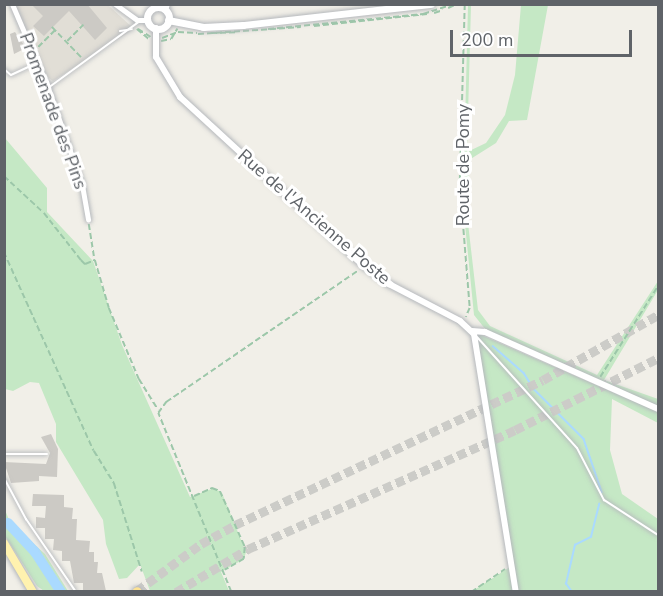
<!DOCTYPE html>
<style>
body{margin:0}
#map{position:relative;width:663px;height:596px;overflow:hidden;background:#f1efe8;font-family:"Nunito Sans",sans-serif}
div>[style]{position:absolute}
.education>*{inset:0;background:#e1ded6}
.green>*{inset:0;background:#c5e8c5}
.stream>*{height:1.5px;margin:-0.75px;padding:0 0.75px;transform-origin:0.75px;border-radius:0.75px;background:#aadaff}
.river>*{height:10px;margin:-5px;padding:0 5px;transform-origin:5px;border-radius:5px;background:#aadaff}
.building>*{inset:0;background:#cccac5}
.motorway-tunnel>*{height:9px;margin-top:-4.5px;transform-origin:0;background:repeating-linear-gradient(90deg,#ccccc8 0 9px,transparent 0 13.5px)}
.path>*{height:1.5px;margin-top:-0.75px;transform-origin:0;background:repeating-linear-gradient(90deg,#9cc7a9 0 6px,transparent 0 9px)}
.roads{filter:drop-shadow(0 0 2px #b5b8bc) drop-shadow(0 0 2px #b5b8bc)}
.service>*{height:2px;margin:-1px;padding:0 1px;transform-origin:1px;border-radius:1px;background:#fff}
.minor>*{height:5px;margin:-2.5px;padding:0 2.5px;transform-origin:2.5px;border-radius:2.5px;background:#fff}
.tertiary>*{height:6px;margin:-3px;padding:0 3px;transform-origin:3px;border-radius:3px;background:#fff}
.secondary>*{height:7px;margin:-3.5px;padding:0 3.5px;transform-origin:3.5px;border-radius:3.5px;background:#fff}
.secondary>.ring{margin:-3.5px;padding:0;box-sizing:content-box;background:none;border:7px solid #fff;border-radius:50%}
.primary>*{height:8px;margin:-4px;padding:0 4px;transform-origin:4px;border-radius:4px;background:#fff2af}
.motorway>*{height:9px;margin:-4.5px;padding:0 4.5px;transform-origin:4.5px;border-radius:4.5px;background:#fde293}
span{translate:-50% -50%;white-space:nowrap;text-align:center;line-height:1.15;-webkit-text-stroke:6px #fff;paint-order:stroke}
.street-label{font-size:18px;color:#5f6368}
.frame{position:absolute;inset:0;border:6px solid #5f6368;pointer-events:none}
.scale{position:absolute;left:450px;top:30px;width:182px;height:27px;box-sizing:border-box;border:3px solid #5f6368;border-top:0;padding-left:8px;font-size:18px;line-height:21px;white-space:nowrap;color:#5f6368;-webkit-text-stroke:4px #fff;paint-order:stroke}
</style>
<div id="map">
<div class="education">
<i style="clip-path:polygon(14px 5px,108px 5px,134px 29px,53px 81px,46px 76px)"></i>
</div>
<div class="green">
<i style="clip-path:polygon(468px 5px,471px 5px,467px 152px,486px 143px,505px 115px,515px 75px,521px 5px,548px 5px,527px 120px,509px 121px,496px 143px,469px 160px,468px 223px,478px 310px,490px 326px,597px 375px,658px 281px,658px 290px,604px 380px,658px 399px,658px 407px,486px 330px,474px 315px,463px 204px)"></i>
<i style="clip-path:polygon(5px 138px,47px 188px,47px 212px,93px 261px,122px 345px,190px 497px,214px 488px,222px 493px,246px 552px,244px 559px,221px 572px,229px 591px,150px 591px,140px 564px,127px 578px,119px 579px,106px 544px,103px 520px,56px 442px,56px 424px,39px 383px,30px 382px,13px 391px,5px 389px)"></i>
<i style="clip-path:polygon(472px 331px,658px 412px,658px 423px,612px 399px,610px 450px,622px 494px,658px 519px,658px 591px,471px 592px,510px 567px)"></i>
<i style="clip-path:polygon(5px 510px,10px 522px,45px 554px,68px 591px,44px 591px,37px 586px,5px 536px)"></i>
</div>
<div class="stream">
<i style="left:493px;top:346px;width:41px;rotate:41.1deg"></i>
<i style="left:524px;top:373px;width:19px;rotate:58deg"></i>
<i style="left:534px;top:389px;width:71px;rotate:45deg"></i>
<i style="left:584px;top:439px;width:56px;rotate:71.2deg"></i>
<i style="left:572px;top:592px;width:10px;rotate:-127deg"></i>
<i style="left:566px;top:584px;width:40px;rotate:-77deg"></i>
<i style="left:575px;top:545px;width:18px;rotate:-27deg"></i>
<i style="left:591px;top:537px;width:34px;rotate:-76deg"></i>
</div>
<div class="river">
<i style="left:8px;top:523px;width:40px;rotate:47deg"></i>
<i style="left:35px;top:552px;width:48px;rotate:57deg"></i>
</div>
<div class="building">
<i style="clip-path:polygon(31px 4px,87px 4px,107px 28px,95px 40px,69px 11px,44px 36px,33px 26px,43px 16px)"></i>
<i style="clip-path:polygon(15px 32px,26px 48px,14px 54px,10px 34px)"></i>
<i style="clip-path:polygon(51px 434px,58px 449px,57px 477px,39px 476px,39px 481px,11px 483px,4px 462px,46px 464px,50px 453px,41px 437px)"></i>
<i style="clip-path:polygon(33px 494px,64px 495px,64px 507px,73px 508px,72px 519px,77px 519px,76px 540px,90px 541px,89px 552px,94px 552px,94px 562px,98px 562px,97px 573px,102px 573px,106px 591px,83px 591px,83px 583px,74px 583px,70px 561px,62px 561px,62px 551px,53px 550px,54px 539px,45px 539px,45px 528px,36px 528px,36px 517px,45px 518px,46px 506px,32px 506px)"></i>
</div>
<div class="motorway-tunnel">
<i style="left:137px;top:591px;width:79px;rotate:-36.3deg"></i>
<i style="left:201px;top:544px;width:39px;rotate:-29deg"></i>
<i style="left:235px;top:525px;width:340px;rotate:-25.2deg"></i>
<i style="left:543px;top:380px;width:132px;rotate:-29.5deg"></i>
<i style="left:176px;top:592px;width:84px;rotate:-30.8deg"></i>
<i style="left:248px;top:549px;width:292px;rotate:-24deg"></i>
<i style="left:515px;top:430px;width:160px;rotate:-26.7deg"></i>
</div>
<div class="path">
<i style="left:465px;top:4px;width:180px;rotate:91.6deg"></i>
<i style="left:460px;top:184px;width:124px;rotate:85.4deg"></i>
<i style="left:470px;top:308px;width:10px;rotate:114deg"></i>
<i style="left:448px;top:8px;width:10px;rotate:-24deg"></i>
<i style="left:434px;top:13px;width:9px;rotate:-18deg"></i>
<i style="left:314px;top:26px;width:116px;rotate:-6deg"></i>
<i style="left:52px;top:27px;width:42px;rotate:46deg"></i>
<i style="left:137px;top:29px;width:16px;rotate:40deg"></i>
<i style="left:138px;top:29px;width:15px;rotate:32deg"></i>
<i style="left:268px;top:29px;width:156px;rotate:-5.5deg"></i>
<i style="left:423px;top:14px;width:33px;rotate:-18deg"></i>
<i style="left:211px;top:33px;width:25px;rotate:-2deg"></i>
<i style="left:198px;top:34px;width:103px;rotate:-3.9deg"></i>
<i style="left:162px;top:38px;width:17px;rotate:-21deg"></i>
<i style="left:178px;top:32px;width:19px;rotate:3deg"></i>
<i style="left:67px;top:41px;width:23px;rotate:-45deg"></i>
<i style="left:161px;top:41px;width:10px;rotate:-11deg"></i>
<i style="left:171px;top:39px;width:12px;rotate:-59deg"></i>
<i style="left:38px;top:47px;width:24px;rotate:-45deg"></i>
<i style="left:4px;top:176px;width:54px;rotate:42.8deg"></i>
<i style="left:44px;top:213px;width:60px;rotate:51.8deg"></i>
<i style="left:81px;top:260px;width:6px;rotate:45deg"></i>
<i style="left:85px;top:264px;width:11px;rotate:-22deg"></i>
<i style="left:89px;top:224px;width:36px;rotate:81deg"></i>
<i style="left:95px;top:260px;width:50px;rotate:73.7deg"></i>
<i style="left:109px;top:308px;width:77px;rotate:67.1deg"></i>
<i style="left:139px;top:379px;width:36px;rotate:58deg"></i>
<i style="left:4px;top:252px;width:218px;rotate:65.7deg"></i>
<i style="left:94px;top:451px;width:38px;rotate:58deg"></i>
<i style="left:114px;top:483px;width:93px;rotate:72.5deg"></i>
<i style="left:600px;top:377px;width:108px;rotate:-57.5deg"></i>
<i style="left:194px;top:496px;width:20px;rotate:-24deg"></i>
<i style="left:212px;top:488px;width:9px;rotate:21deg"></i>
<i style="left:220px;top:491px;width:61px;rotate:65.9deg"></i>
<i style="left:245px;top:547px;width:12px;rotate:95deg"></i>
<i style="left:244px;top:559px;width:22px;rotate:150deg"></i>
<i style="left:231px;top:592px;width:193px;rotate:-112.2deg"></i>
<i style="left:158px;top:413px;width:14px;rotate:-54deg"></i>
<i style="left:166px;top:402px;width:234px;rotate:-34.4deg"></i>
<i style="left:471px;top:592px;width:41px;rotate:-34.1deg"></i>
</div>
<div class="roads">
<div class="service">
<i style="left:120px;top:31px;width:12px;rotate:-9deg"></i>
<i style="left:4px;top:69px;width:9px;rotate:41deg"></i>
<i style="left:11px;top:75px;width:26px;rotate:-25deg"></i>
<i style="left:48px;top:88px;width:114px;rotate:-36.1deg"></i>
<i style="left:477px;top:337px;width:149px;rotate:48deg"></i>
<i style="left:577px;top:448px;width:59px;rotate:62.6deg"></i>
<i style="left:604px;top:500px;width:64px;rotate:32.9deg"></i>
<i style="left:4px;top:454px;width:43px"></i>
<i style="left:4px;top:478px;width:47px;rotate:61.8deg"></i>
<i style="left:26px;top:519px;width:88px;rotate:55.6deg"></i>
</div>
<div class="minor">
<i style="left:12px;top:4px;width:91px;rotate:66.8deg"></i>
<i style="left:48px;top:88px;width:103px;rotate:70.7deg"></i>
<i style="left:82px;top:185px;width:35px;rotate:80deg"></i>
<i style="left:115px;top:4px;width:27px;rotate:36deg"></i>
<i style="left:137px;top:20px;width:10px"></i>
<i style="left:165px;top:10px;width:6px;rotate:-72deg"></i>
</div>
<div class="tertiary">
<i style="left:156px;top:28px;width:29px;rotate:90deg"></i>
<i style="left:156px;top:57px;width:47px;rotate:59deg"></i>
<i style="left:180px;top:97px;width:250px;rotate:42.6deg"></i>
<i style="left:364px;top:266px;width:31px;rotate:36deg"></i>
<i style="left:389px;top:284px;width:80px;rotate:27.5deg"></i>
<i style="left:460px;top:321px;width:19px;rotate:43deg"></i>
<i style="left:474px;top:334px;width:261px;rotate:80.8deg"></i>
<i style="left:472px;top:331px;width:13px;rotate:4deg"></i>
<i style="left:485px;top:332px;width:189px;rotate:24deg"></i>
</div>
<div class="secondary">
<i class="ring" style="left:147px;top:7px;width:15px;height:15px"></i>
<i style="left:168px;top:20px;width:36px;rotate:11deg"></i>
<i style="left:203px;top:27px;width:40px;rotate:-2.9deg"></i>
<i style="left:243px;top:25px;width:189px;rotate:-6.4deg"></i>
</div>
<div class="primary">
<i style="left:4px;top:543px;width:57px;rotate:59.4deg"></i>
</div>
<div class="motorway">
<i style="left:136px;top:592px;width:1px;rotate:-45deg"></i>
</div>
</div>
<div class="street-label">
<span style="left:53px;top:111px;rotate:70deg">Promenade des Pins</span>
<span style="left:463px;top:165px;rotate:-90deg">Route de Pomy</span>
<span style="left:314px;top:217px;rotate:41deg">Rue de l'Ancienne Poste</span>
</div>
<div class="frame"></div>
<div class="scale">200 m</div>
</div>
